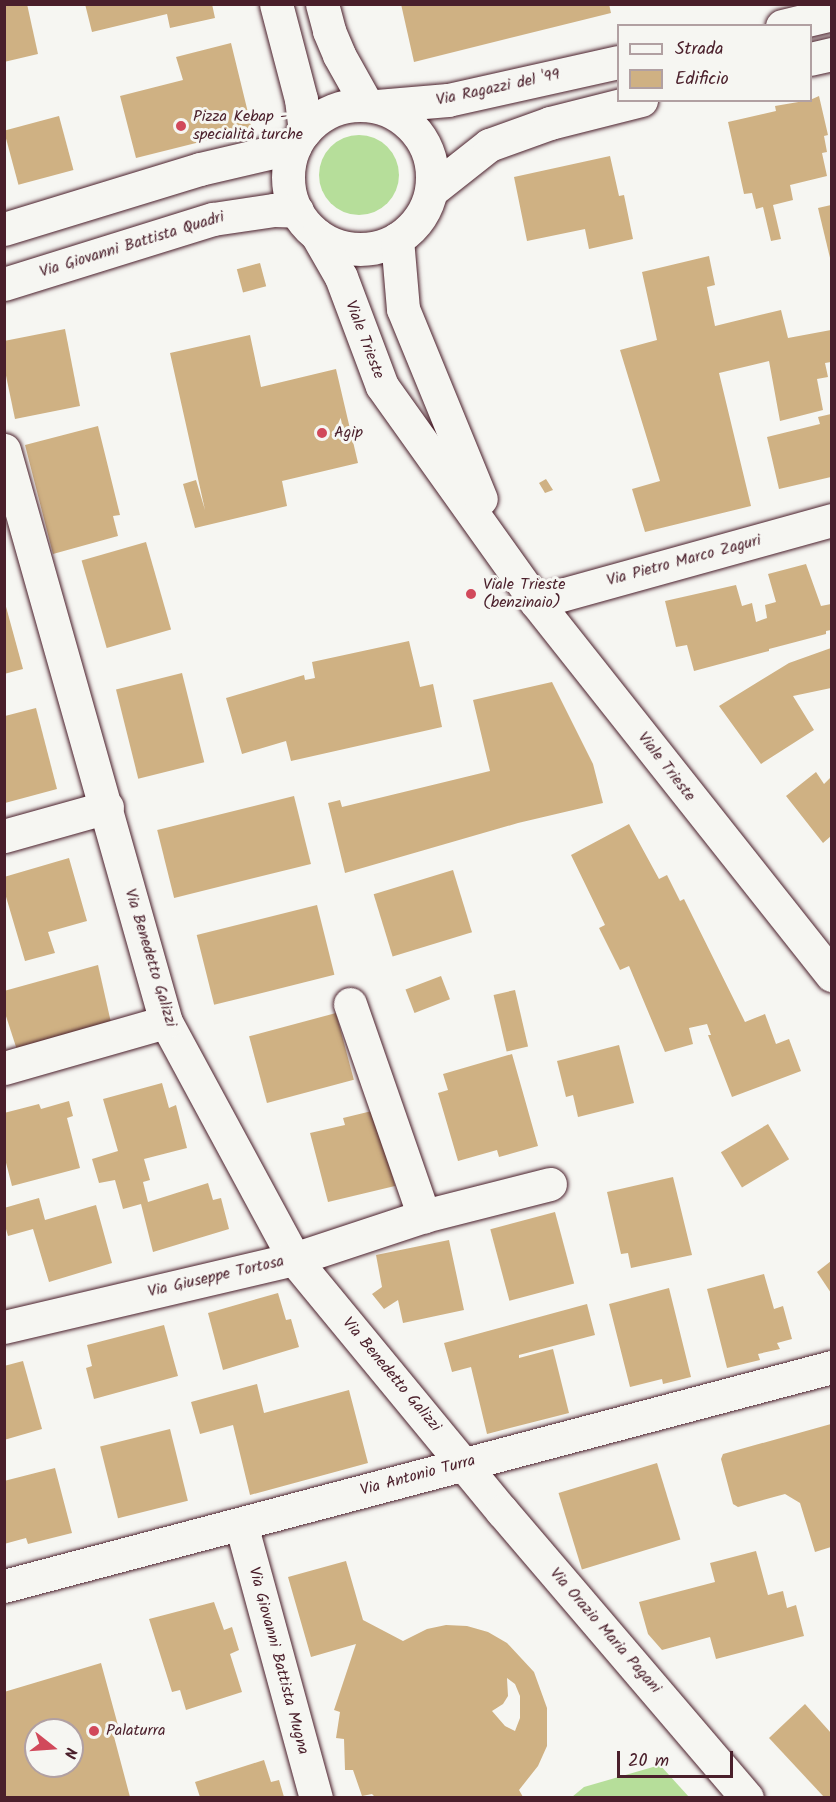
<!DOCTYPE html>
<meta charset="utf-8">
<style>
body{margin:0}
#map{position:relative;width:836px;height:1802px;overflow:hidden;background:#f6f6f2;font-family:Kalam,sans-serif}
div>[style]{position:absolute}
.green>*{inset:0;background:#b6de9a}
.round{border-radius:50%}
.building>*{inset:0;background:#cfb183;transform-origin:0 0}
.roads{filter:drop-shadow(0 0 2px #4a1f2b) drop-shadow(0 0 2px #4a1f2b)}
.minor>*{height:33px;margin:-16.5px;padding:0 16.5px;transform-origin:16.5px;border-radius:16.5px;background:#f6f6f2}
.major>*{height:33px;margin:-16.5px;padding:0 16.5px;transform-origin:16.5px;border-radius:16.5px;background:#f6f6f2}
.major>.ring{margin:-16.5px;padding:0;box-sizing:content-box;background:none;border:33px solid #f6f6f2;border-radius:50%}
.dots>*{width:16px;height:16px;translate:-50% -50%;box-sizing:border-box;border:3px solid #f6f6f2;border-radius:50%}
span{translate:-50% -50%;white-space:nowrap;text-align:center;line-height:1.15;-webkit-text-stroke:6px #f6f6f2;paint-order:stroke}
.street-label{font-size:16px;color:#4a1f2b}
.poi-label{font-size:16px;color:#4a1f2b}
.left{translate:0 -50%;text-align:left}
.frame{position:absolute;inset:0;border:6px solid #4a1f2b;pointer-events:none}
.legend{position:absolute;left:617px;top:24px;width:195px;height:78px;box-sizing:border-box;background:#f6f6f2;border:2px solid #b1a0a2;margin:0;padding:8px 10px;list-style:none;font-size:18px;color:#4a1f2b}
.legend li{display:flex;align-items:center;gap:12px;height:30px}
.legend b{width:30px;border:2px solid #b1a0a2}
.north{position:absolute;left:24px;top:1718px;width:60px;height:60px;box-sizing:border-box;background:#f6f6f2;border:2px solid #b1a0a2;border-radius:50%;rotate:107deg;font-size:16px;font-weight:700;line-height:24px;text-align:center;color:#4a1f2b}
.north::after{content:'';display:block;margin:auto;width:21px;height:27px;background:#d1495b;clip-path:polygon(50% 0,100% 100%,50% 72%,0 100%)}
.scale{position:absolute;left:617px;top:1751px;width:116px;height:27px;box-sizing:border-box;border:3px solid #4a1f2b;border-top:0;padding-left:8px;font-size:18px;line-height:21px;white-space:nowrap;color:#4a1f2b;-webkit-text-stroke:4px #f6f6f2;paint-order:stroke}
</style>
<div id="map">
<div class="green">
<i class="round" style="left:319px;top:135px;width:80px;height:80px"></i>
<i style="clip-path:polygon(660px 1765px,689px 1797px,572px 1797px,584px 1787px)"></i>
</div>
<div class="building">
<i style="clip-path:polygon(4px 4px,27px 4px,38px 54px,4px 62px)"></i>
<i style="clip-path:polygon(85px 4px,212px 4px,215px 18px,170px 28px,167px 14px,92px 32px)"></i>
<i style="clip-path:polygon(401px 4px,609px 4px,611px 13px,414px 62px)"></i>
<i style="clip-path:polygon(231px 43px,252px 129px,136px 158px,120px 96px,183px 80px,176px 57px)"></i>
<i style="clip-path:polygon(819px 96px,828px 135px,824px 136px,827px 152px,822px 153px,827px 176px,790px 185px,793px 200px,773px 205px,781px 239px,771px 241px,763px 207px,756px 209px,752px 193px,744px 194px,728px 122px,776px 111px,775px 106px,810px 100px)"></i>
<i style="left:59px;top:116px;width:56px;height:57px;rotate:75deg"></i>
<i style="clip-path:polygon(610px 156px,619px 196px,624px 195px,633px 239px,589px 249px,585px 229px,527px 241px,514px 177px)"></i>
<i style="clip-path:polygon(831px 205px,831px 262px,818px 208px)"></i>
<i style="clip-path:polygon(709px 256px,715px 285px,707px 287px,715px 326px,781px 310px,788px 338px,831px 330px,831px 362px,825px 363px,828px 377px,817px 379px,823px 410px,780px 421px,769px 361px,719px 373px,751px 506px,645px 532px,632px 489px,660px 481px,620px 350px,657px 340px,642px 272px)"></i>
<i style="left:260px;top:263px;width:24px;height:24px;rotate:75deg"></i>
<i style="clip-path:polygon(65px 329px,80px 406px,15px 419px,4px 366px,4px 341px)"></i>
<i style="clip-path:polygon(250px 335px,261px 387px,336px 369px,358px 463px,282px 481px,287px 506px,195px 528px,183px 484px,196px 480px,205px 510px,170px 353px)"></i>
<i style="clip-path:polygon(831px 414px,831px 477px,779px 489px,767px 437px,820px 424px,818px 417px)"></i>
<i style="clip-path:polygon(98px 426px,120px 515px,113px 516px,118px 536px,53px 554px,25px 445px)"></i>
<i style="clip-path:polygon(546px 479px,553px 490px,545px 493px,539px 483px)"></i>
<i style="left:146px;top:542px;width:91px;height:67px;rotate:74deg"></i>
<i style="clip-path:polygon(806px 564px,821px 606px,831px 604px,831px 630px,826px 631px,826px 634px,769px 649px,769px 651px,694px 671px,687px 645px,676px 647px,665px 601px,736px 585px,742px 606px,752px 603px,756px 622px,767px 618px,765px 605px,776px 602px,768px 574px)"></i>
<i style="clip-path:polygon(5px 603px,23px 669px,4px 674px,4px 604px)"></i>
<i style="clip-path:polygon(409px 641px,420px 687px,433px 684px,442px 727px,291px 761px,286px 741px,242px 754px,226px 698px,304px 675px,305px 680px,315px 678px,312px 662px)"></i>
<i style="clip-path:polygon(831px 648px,831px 688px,793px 696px,814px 730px,761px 764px,719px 706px,789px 663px)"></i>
<i style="left:182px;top:673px;width:92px;height:68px;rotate:76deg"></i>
<i style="clip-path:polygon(552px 682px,593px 764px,603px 803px,518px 823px,345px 873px,328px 803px,340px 800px,342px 807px,490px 771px,473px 700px)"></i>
<i style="clip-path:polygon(36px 708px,57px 789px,5px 803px,5px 716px)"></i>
<i style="clip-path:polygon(816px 772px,824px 784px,831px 777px,831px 836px,823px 843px,786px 796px)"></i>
<i style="left:294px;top:796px;width:70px;height:141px;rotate:76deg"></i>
<i style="clip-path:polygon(629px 824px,659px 879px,667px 875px,680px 901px,684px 899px,745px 1022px,765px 1014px,776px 1044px,789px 1039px,801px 1071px,732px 1097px,708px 1035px,711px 1035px,707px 1024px,689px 1028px,693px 1044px,665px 1052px,629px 966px,620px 970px,599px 928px,605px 925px,571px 855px)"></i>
<i style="clip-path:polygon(69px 858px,87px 921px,48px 932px,55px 953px,25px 961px,4px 890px,4px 877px)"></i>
<i style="left:453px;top:870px;width:65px;height:83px;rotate:73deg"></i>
<i style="left:317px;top:905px;width:72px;height:124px;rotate:76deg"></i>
<i style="clip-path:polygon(98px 965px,112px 1027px,18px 1053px,4px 1010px,4px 991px)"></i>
<i style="left:441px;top:976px;width:25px;height:38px;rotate:69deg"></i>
<i style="left:515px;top:990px;width:58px;height:22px;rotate:77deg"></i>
<i style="left:336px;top:1013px;width:69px;height:90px;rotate:75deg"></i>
<i style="clip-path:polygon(619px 1045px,634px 1103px,578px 1117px,573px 1095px,566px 1097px,557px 1061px)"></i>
<i style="clip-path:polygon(512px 1054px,538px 1146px,499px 1157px,497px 1150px,458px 1161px,438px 1093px,448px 1090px,443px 1074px)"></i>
<i style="clip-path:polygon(162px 1083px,169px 1108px,176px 1105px,187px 1148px,144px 1159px,150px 1180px,143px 1182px,148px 1202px,208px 1183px,213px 1200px,221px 1198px,229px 1229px,153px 1252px,141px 1204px,123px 1209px,115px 1180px,99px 1183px,92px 1159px,118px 1151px,103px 1099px)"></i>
<i style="clip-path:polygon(69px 1101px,73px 1116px,67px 1118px,80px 1168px,12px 1186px,4px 1155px,4px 1113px,39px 1104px,41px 1109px)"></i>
<i style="clip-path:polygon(376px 1110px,395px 1186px,328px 1202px,310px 1133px,345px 1125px,343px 1118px)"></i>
<i style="left:768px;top:1124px;width:41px;height:55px;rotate:59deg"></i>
<i style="clip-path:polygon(673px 1177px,692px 1255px,631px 1268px,628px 1253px,621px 1254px,607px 1192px)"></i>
<i style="clip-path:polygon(39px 1198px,45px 1220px,96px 1205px,112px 1263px,49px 1282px,33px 1229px,8px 1236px,4px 1222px,4px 1208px)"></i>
<i style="left:555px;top:1212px;width:74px;height:67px;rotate:75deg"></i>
<i style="clip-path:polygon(449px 1240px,464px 1310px,403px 1323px,398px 1300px,384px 1309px,372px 1294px,382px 1287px,376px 1255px)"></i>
<i style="clip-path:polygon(831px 1261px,831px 1293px,817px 1272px)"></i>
<i style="clip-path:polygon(764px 1274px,774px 1309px,783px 1306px,792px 1339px,777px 1343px,780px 1349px,758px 1354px,760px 1360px,727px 1368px,707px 1289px)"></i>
<i style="clip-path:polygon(669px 1288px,691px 1377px,663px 1384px,662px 1379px,630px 1387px,609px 1304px)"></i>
<i style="clip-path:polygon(278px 1293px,286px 1320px,291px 1319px,299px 1347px,223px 1370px,208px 1313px)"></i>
<i style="clip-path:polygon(587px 1304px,595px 1335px,519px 1355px,519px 1358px,553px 1349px,569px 1413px,487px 1434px,471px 1367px,452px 1372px,444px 1343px)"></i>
<i style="clip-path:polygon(164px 1325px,178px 1376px,94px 1399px,86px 1368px,92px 1366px,87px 1345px)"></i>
<i style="clip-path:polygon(23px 1361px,42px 1429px,4px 1440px,4px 1366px)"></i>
<i style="clip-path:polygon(257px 1384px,264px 1413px,349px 1390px,368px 1463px,250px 1495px,233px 1425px,200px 1434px,191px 1402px)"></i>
<i style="clip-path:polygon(831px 1424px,831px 1547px,815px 1552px,800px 1503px,785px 1494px,738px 1507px,733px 1504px,721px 1459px,723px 1454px)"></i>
<i style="left:170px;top:1429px;width:74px;height:72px;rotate:76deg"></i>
<i style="left:657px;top:1463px;width:80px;height:103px;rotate:73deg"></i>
<i style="clip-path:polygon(55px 1468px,72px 1533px,28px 1544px,26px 1538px,4px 1544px,4px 1481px)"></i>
<i style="clip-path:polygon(756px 1551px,768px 1595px,783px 1591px,787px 1608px,796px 1605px,804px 1636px,716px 1659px,710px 1637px,662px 1650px,648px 1634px,639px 1602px,715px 1582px,710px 1563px)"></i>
<i style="clip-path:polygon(evenodd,346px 1561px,363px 1620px,403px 1641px,427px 1629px,446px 1625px,467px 1626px,488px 1632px,507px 1643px,534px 1672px,547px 1708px,547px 1746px,538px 1766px,519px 1790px,523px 1797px,375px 1797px,372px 1794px,362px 1796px,353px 1770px,345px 1770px,344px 1739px,336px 1738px,340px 1712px,334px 1710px,356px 1644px,311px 1657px,288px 1577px,346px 1561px,507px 1678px,515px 1684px,520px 1696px,520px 1718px,515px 1731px,505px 1726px,492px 1711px,503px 1704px,508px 1696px,507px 1678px)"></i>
<i style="clip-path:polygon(214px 1602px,224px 1630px,232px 1627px,239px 1650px,230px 1654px,242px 1692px,186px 1710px,180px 1690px,172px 1692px,149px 1619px)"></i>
<i style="clip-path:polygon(evenodd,101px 1663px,119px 1729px,113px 1733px,130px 1797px,4px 1797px,4px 1692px,101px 1663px,36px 1730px,72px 1730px,72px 1766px,36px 1766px,36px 1730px)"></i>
<i style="clip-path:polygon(805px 1704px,831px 1733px,831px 1797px,824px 1797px,769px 1738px)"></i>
<i style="clip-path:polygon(264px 1760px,271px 1782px,279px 1780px,284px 1797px,200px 1797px,195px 1782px)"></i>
</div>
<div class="roads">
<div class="minor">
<i style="left:4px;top:450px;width:594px;rotate:74.19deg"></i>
<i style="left:166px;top:1022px;width:269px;rotate:61.6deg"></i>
<i style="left:294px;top:1259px;width:327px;rotate:50.5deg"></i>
<i style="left:502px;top:1511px;width:377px;rotate:49.5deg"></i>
<i style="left:536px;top:602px;width:307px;rotate:-15.5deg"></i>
<i style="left:4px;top:836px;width:107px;rotate:-15.7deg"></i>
<i style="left:350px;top:1004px;width:225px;rotate:70.8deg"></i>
<i style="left:4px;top:1068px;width:168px;rotate:-15.9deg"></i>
<i style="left:4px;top:1327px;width:298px;rotate:-13.2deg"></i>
<i style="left:294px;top:1259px;width:137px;rotate:-18.3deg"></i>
<i style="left:424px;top:1216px;width:130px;rotate:-14.3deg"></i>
<i style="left:241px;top:1524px;width:284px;rotate:74.7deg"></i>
<i style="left:4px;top:1586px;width:856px;rotate:-14.82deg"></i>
</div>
<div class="major">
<i style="left:276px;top:4px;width:98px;rotate:75.3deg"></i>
<i style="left:301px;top:99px;width:32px;rotate:83deg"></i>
<i style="left:322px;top:4px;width:28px;rotate:75deg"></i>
<i style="left:329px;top:31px;width:26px;rotate:67deg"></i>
<i style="left:339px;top:55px;width:57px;rotate:60.8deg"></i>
<i style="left:782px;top:26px;width:51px;rotate:-13.5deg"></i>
<i style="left:810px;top:59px;width:23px;rotate:-13deg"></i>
<i class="ring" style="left:288px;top:105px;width:111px;height:111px"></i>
<i style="left:377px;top:106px;width:71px;rotate:-4.8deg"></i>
<i style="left:448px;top:100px;width:174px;rotate:-12.6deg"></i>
<i style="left:432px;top:190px;width:73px;rotate:-38.3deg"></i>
<i style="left:489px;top:145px;width:65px;rotate:-19.8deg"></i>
<i style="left:550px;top:123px;width:94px;rotate:-14.2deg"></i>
<i style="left:4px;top:229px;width:205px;rotate:-17deg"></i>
<i style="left:200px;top:169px;width:97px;rotate:-13.2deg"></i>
<i style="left:317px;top:235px;width:48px;rotate:60.3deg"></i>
<i style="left:341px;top:277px;width:116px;rotate:69.4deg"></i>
<i style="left:382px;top:386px;width:265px;rotate:54.5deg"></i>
<i style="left:536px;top:602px;width:476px;rotate:51.6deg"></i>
<i style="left:397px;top:239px;width:70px;rotate:85.1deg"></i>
<i style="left:403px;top:309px;width:205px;rotate:67.7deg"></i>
<i style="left:4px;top:284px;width:219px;rotate:-17.3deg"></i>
<i style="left:213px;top:219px;width:62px;rotate:-8.4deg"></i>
<i style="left:274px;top:210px;width:23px;rotate:2deg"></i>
</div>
</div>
<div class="dots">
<i style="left:181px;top:126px;background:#d1495b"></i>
<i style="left:322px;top:433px;background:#d1495b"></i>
<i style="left:471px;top:594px;background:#d1495b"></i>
<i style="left:94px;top:1731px;background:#d1495b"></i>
</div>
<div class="street-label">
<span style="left:498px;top:88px;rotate:-12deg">Via Ragazzi del '99</span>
<span style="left:132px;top:245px;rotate:-17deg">Via Giovanni Battista Quadri</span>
<span style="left:364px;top:340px;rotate:69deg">Viale Trieste</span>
<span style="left:684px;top:561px;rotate:-15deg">Via Pietro Marco Zaguri</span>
<span style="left:666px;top:767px;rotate:52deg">Viale Trieste</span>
<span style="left:150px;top:958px;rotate:73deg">Via Benedetto Galizzi</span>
<span style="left:216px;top:1277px;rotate:-13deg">Via Giuseppe Tortosa</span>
<span style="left:391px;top:1375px;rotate:50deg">Via Benedetto Galizzi</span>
<span style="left:418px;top:1476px;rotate:-15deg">Via Antonio Turra</span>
<span style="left:605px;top:1631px;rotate:49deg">Via Orazio Maria Pagani</span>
<span style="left:278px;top:1661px;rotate:75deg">Via Giovanni Battista Mugna</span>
</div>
<div class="poi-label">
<span class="left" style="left:193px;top:126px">Pizza Kebap -<br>specialità turche</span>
<span class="left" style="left:334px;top:433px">Agip</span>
<span class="left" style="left:483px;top:594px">Viale Trieste<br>(benzinaio)</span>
<span class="left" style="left:106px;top:1731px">Palaturra</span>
</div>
<div class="frame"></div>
<ul class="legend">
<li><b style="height:8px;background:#f6f6f2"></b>Strada</li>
<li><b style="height:16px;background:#cfb183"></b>Edificio</li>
</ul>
<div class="north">N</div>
<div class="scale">20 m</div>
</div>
